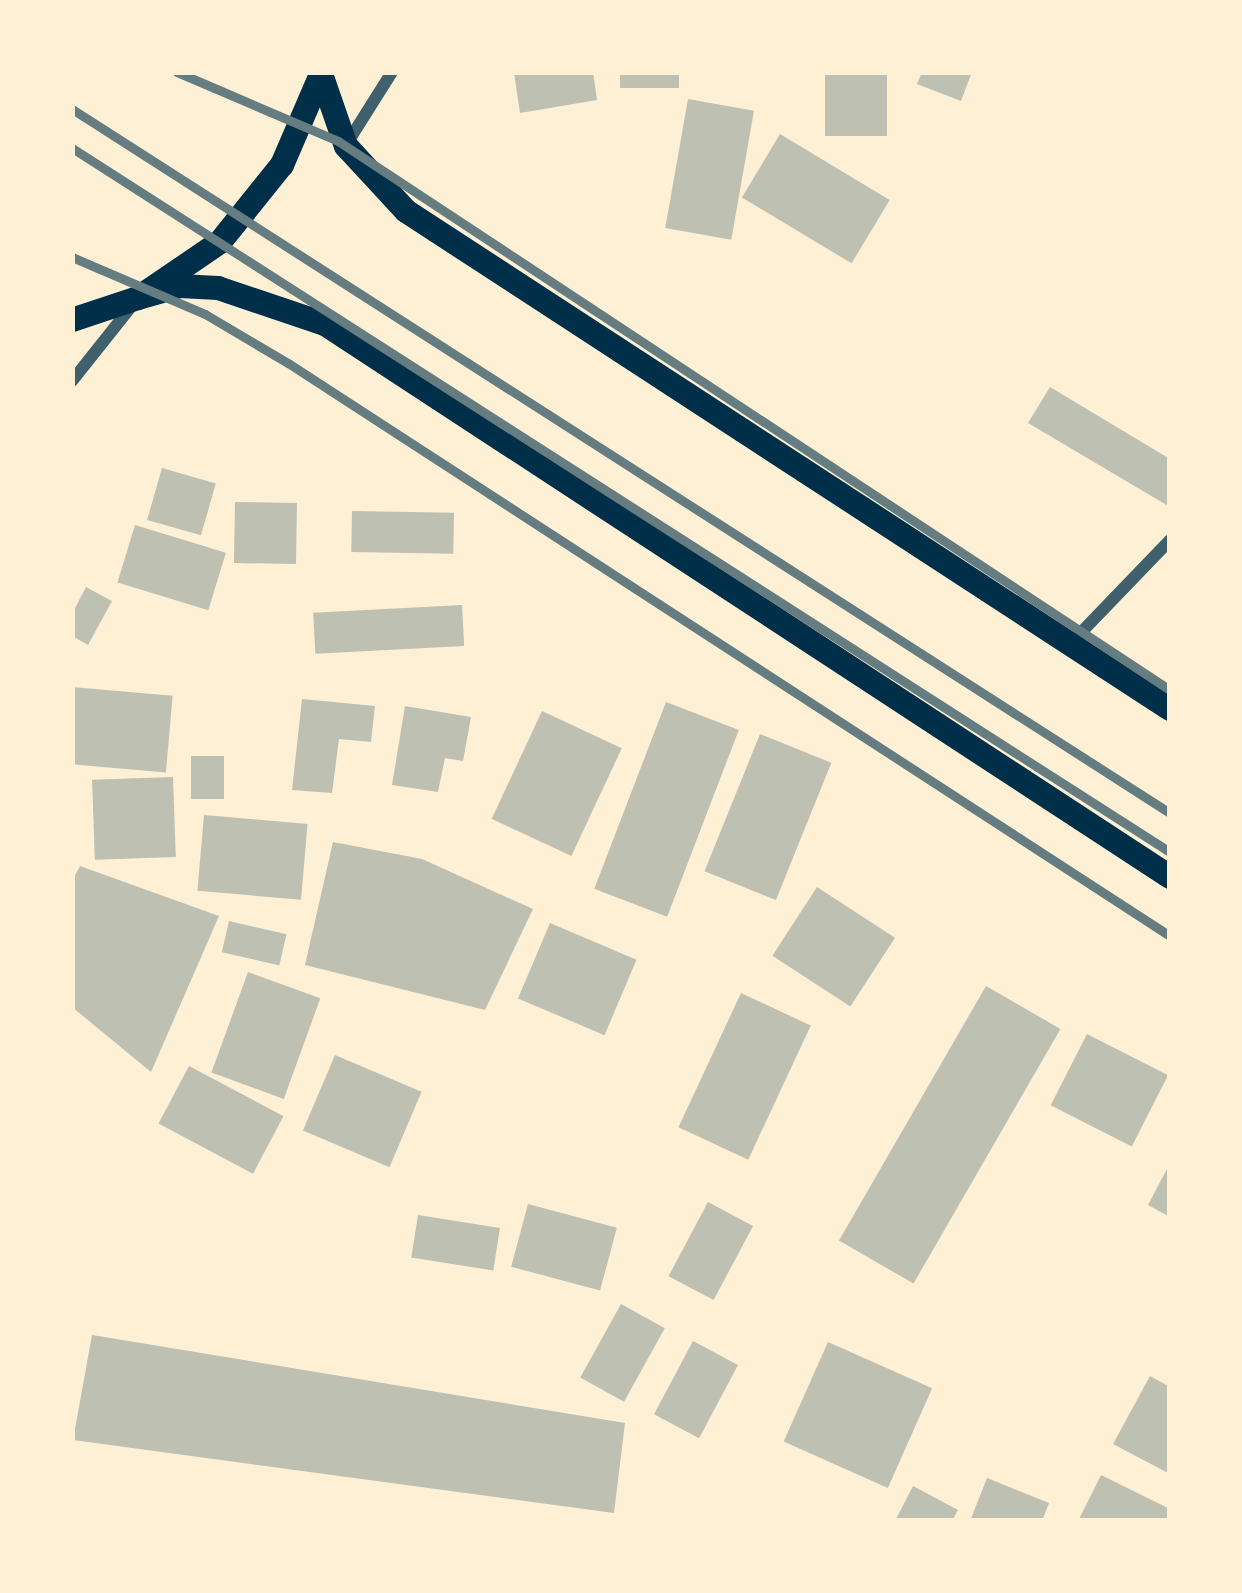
<!DOCTYPE html>
<style>
body{margin:0}
#map{position:relative;width:1242px;height:1593px;overflow:hidden;background:#fdf0d5;font-family:"Libre Baskerville",serif}
div>[style]{position:absolute}
.building>*{inset:0;background:#bec0b2;transform-origin:0 0}
.minor>*{height:12px;margin:-6px;padding:0 6px;transform-origin:6px;border-radius:6px;background:#3f606c}
.secondary>*{height:24px;margin:-12px;padding:0 12px;transform-origin:12px;border-radius:12px;background:#003049}
.rail>*{height:9px;margin:-4.5px;padding:0 4.5px;transform-origin:4.5px;border-radius:4.5px;background:#657d81}
span{translate:-50% -50%;white-space:nowrap;text-align:center;line-height:1.15;-webkit-text-stroke:12px #fdf0d5;paint-order:stroke}
.frame{position:absolute;inset:0;border:75px solid #fdf0d5;pointer-events:none}
</style>
<div id="map">
<div class="building">
<i style="clip-path:polygon(514px 72px,593px 72px,597px 100px,520px 113px)"></i>
<i style="left:620px;top:72px;width:59px;height:16px"></i>
<i style="left:825px;top:72px;width:62px;height:64px"></i>
<i style="clip-path:polygon(922px 72px,972px 72px,961px 101px,917px 84px)"></i>
<i style="left:688px;top:99px;width:67px;height:131px;rotate:10deg"></i>
<i style="left:780px;top:134px;width:128px;height:74px;rotate:31deg"></i>
<i style="clip-path:polygon(1050px 387px,1170px 459px,1170px 507px,1028px 423px)"></i>
<i style="left:162px;top:468px;width:56px;height:54px;rotate:16deg"></i>
<i style="left:235px;top:502px;width:62px;height:61px;rotate:1deg"></i>
<i style="left:352px;top:511px;width:102px;height:41px;rotate:1deg"></i>
<i style="left:135px;top:525px;width:95px;height:60px;rotate:17deg"></i>
<i style="clip-path:polygon(86px 587px,112px 601px,88px 645px,72px 636px,72px 614px)"></i>
<i style="left:462px;top:605px;width:41px;height:149px;rotate:87deg"></i>
<i style="left:72px;top:687px;width:101px;height:77px;rotate:5deg"></i>
<i style="clip-path:polygon(302px 699px,375px 706px,371px 742px,339px 739px,332px 793px,292px 790px)"></i>
<i style="left:666px;top:702px;width:78px;height:200px;rotate:21deg"></i>
<i style="clip-path:polygon(405px 706px,471px 717px,463px 761px,445px 758px,438px 792px,392px 785px)"></i>
<i style="left:542px;top:711px;width:88px;height:119px;rotate:25deg"></i>
<i style="left:760px;top:734px;width:77px;height:148px;rotate:22deg"></i>
<i style="left:224px;top:756px;width:43px;height:33px;rotate:90deg"></i>
<i style="left:173px;top:777px;width:80px;height:81px;rotate:88deg"></i>
<i style="left:204px;top:815px;width:104px;height:76px;rotate:5deg"></i>
<i style="clip-path:polygon(333px 842px,422px 859px,533px 909px,485px 1010px,305px 965px)"></i>
<i style="clip-path:polygon(80px 866px,219px 916px,151px 1072px,72px 1007px,72px 881px)"></i>
<i style="left:817px;top:887px;width:93px;height:82px;rotate:33deg"></i>
<i style="left:229px;top:921px;width:59px;height:32px;rotate:13deg"></i>
<i style="left:550px;top:923px;width:94px;height:82px;rotate:23deg"></i>
<i style="left:248px;top:972px;width:77px;height:107px;rotate:20deg"></i>
<i style="left:986px;top:986px;width:86px;height:294px;rotate:30deg"></i>
<i style="left:741px;top:993px;width:77px;height:148px;rotate:25deg"></i>
<i style="left:1087px;top:1034px;width:91px;height:80px;rotate:27deg"></i>
<i style="left:335px;top:1055px;width:94px;height:82px;rotate:23deg"></i>
<i style="left:189px;top:1066px;width:107px;height:65px;rotate:28deg"></i>
<i style="clip-path:polygon(1170px 1163px,1170px 1217px,1148px 1205px)"></i>
<i style="left:708px;top:1202px;width:51px;height:84px;rotate:28deg"></i>
<i style="left:528px;top:1204px;width:92px;height:65px;rotate:15deg"></i>
<i style="left:418px;top:1215px;width:83px;height:43px;rotate:9deg"></i>
<i style="left:621px;top:1304px;width:50px;height:84px;rotate:29deg"></i>
<i style="clip-path:polygon(92px 1335px,625px 1423px,614px 1513px,73px 1440px)"></i>
<i style="left:693px;top:1341px;width:51px;height:83px;rotate:28deg"></i>
<i style="left:828px;top:1342px;width:114px;height:109px;rotate:24deg"></i>
<i style="clip-path:polygon(1150px 1376px,1170px 1387px,1170px 1474px,1113px 1444px)"></i>
<i style="clip-path:polygon(1101px 1475px,1170px 1509px,1170px 1521px,1078px 1521px)"></i>
<i style="clip-path:polygon(987px 1478px,1049px 1503px,1042px 1521px,970px 1521px)"></i>
<i style="clip-path:polygon(913px 1486px,958px 1510px,952px 1521px,895px 1521px)"></i>
</div>
<div class="minor">
<i style="left:346px;top:145px;width:86px;rotate:-57.8deg"></i>
<i style="left:72px;top:381px;width:100px;rotate:-51.5deg"></i>
<i style="left:1070px;top:644px;width:144px;rotate:-46.1deg"></i>
</div>
<div class="secondary">
<i style="left:321px;top:74px;width:76px;rotate:70.9deg"></i>
<i style="left:346px;top:146px;width:88px;rotate:47.3deg"></i>
<i style="left:406px;top:211px;width:912px;rotate:33.1deg"></i>
<i style="left:138px;top:298px;width:44px;rotate:-15.9deg"></i>
<i style="left:180px;top:286px;width:38px;rotate:3deg"></i>
<i style="left:218px;top:288px;width:113px;rotate:18.6deg"></i>
<i style="left:325px;top:324px;width:1010px;rotate:33.2deg"></i>
<i style="left:72px;top:320px;width:70px;rotate:-18.4deg"></i>
<i style="left:138px;top:298px;width:99px;rotate:-34.3deg"></i>
<i style="left:220px;top:242px;width:99px;rotate:-51.2deg"></i>
<i style="left:282px;top:165px;width:101px;rotate:-66.7deg"></i>
</div>
<div class="rail">
<i style="left:177px;top:72px;width:175px;rotate:23.2deg"></i>
<i style="left:338px;top:141px;width:997px;rotate:33.42deg"></i>
<i style="left:72px;top:109px;width:1304px;rotate:32.67deg"></i>
<i style="left:72px;top:148px;width:1304px;rotate:32.67deg"></i>
<i style="left:72px;top:257px;width:145px;rotate:23.2deg"></i>
<i style="left:205px;top:314px;width:96px;rotate:30.6deg"></i>
<i style="left:288px;top:363px;width:1052px;rotate:33.01deg"></i>
</div>
<div class="frame"></div>
</div>
